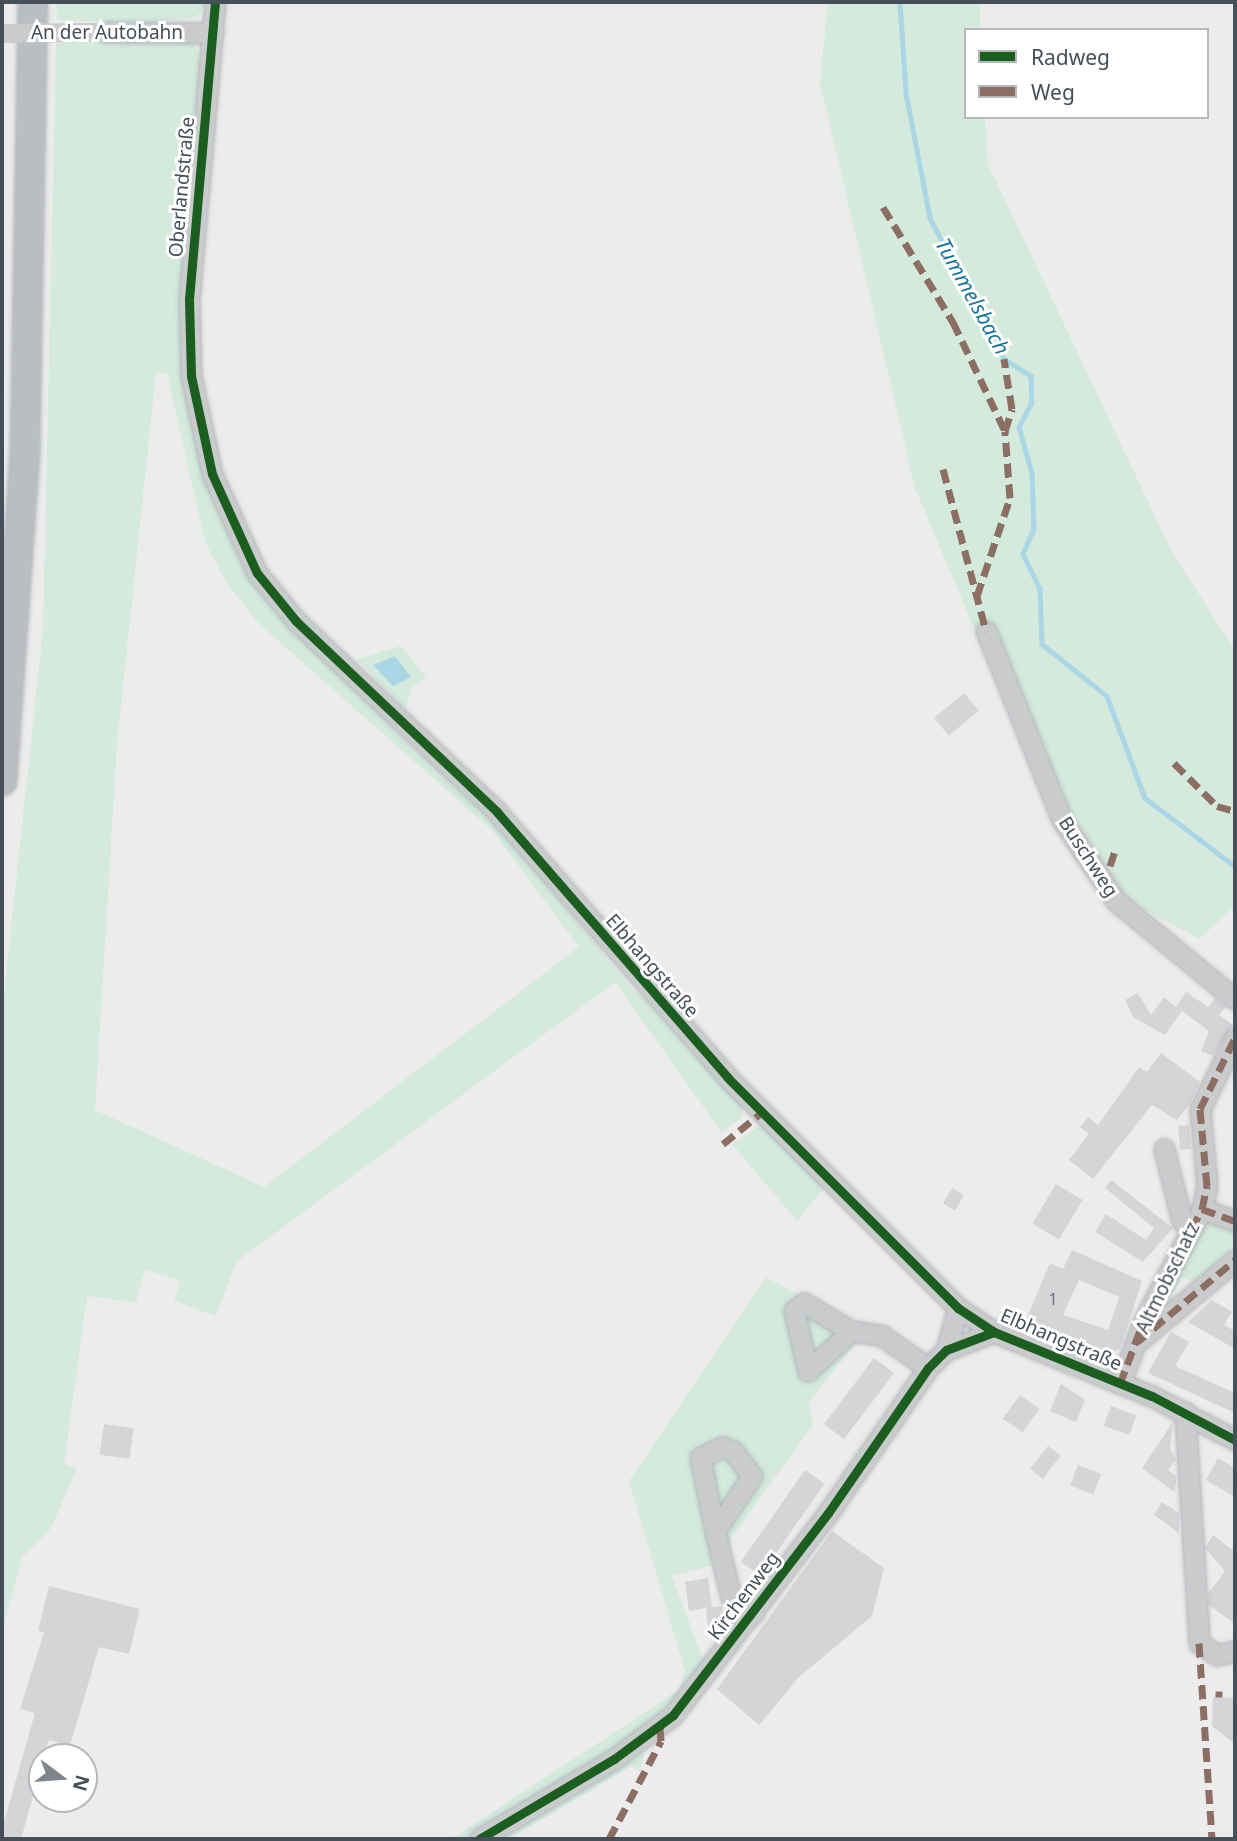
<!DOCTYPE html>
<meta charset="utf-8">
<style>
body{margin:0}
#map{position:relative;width:1237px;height:1841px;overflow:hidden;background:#edecec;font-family:"Noto Sans",sans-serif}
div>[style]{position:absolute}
.green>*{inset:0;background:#d3eadd}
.water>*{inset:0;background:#aad6e5}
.stream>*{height:4.5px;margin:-2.25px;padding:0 2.25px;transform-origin:2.25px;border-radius:2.25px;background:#aad6e5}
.building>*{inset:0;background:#d5d4d7;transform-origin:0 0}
.roads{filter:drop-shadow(0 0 2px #b2b6bb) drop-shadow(0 0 2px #b2b6bb)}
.minor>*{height:19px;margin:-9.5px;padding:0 9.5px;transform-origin:9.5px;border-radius:9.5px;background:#c9cbcd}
.highway>*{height:28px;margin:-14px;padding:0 14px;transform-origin:14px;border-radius:14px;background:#babdc2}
.minor-bridge>*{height:19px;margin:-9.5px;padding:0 9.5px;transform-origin:9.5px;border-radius:9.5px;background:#c9cbcd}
.quiet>*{height:7px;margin-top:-3.5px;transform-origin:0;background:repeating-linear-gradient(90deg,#8d6e63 0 14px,transparent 0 21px)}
.cycleway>*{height:9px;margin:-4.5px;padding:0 4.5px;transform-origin:4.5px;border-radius:4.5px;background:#1b5e20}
span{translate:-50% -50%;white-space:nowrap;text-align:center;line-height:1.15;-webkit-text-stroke:6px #fff;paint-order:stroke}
.number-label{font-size:16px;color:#6b7178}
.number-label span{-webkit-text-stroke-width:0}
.street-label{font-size:19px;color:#464e57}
.water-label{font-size:21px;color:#197597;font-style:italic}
.frame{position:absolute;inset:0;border:4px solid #464e57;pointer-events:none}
.legend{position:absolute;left:964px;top:28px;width:245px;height:91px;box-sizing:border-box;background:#fff;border:2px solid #b5b8bc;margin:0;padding:9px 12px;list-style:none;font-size:21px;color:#464e57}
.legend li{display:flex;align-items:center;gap:14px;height:35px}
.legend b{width:35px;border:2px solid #b5b8bc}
.north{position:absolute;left:28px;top:1743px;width:70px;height:70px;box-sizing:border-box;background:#fff;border:2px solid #b5b8bc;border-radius:50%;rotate:106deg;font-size:19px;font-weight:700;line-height:28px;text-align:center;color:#464e57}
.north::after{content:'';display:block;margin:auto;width:24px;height:32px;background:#80858b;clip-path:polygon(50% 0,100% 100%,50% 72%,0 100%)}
</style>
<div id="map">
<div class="green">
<i style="clip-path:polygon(56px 2px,206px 2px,197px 17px,145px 23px,57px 20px)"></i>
<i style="clip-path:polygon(828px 2px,979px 2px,981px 30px,966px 30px,966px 117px,985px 117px,988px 164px,1173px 554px,1235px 650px,1235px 906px,1199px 939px,1129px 901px,1017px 730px,915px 488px,820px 83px)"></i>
<i style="clip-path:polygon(evenodd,182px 39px,195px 45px,202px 67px,183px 301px,207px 476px,243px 566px,414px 750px,444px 770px,498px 824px,632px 990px,650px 1000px,744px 1102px,741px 1118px,722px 1133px,615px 982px,236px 1262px,216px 1316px,174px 1301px,180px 1280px,145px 1270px,136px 1302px,87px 1296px,64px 1464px,77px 1468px,51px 1528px,21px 1559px,2px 1633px,2px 1012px,43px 630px,56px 43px,182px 39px,156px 372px,167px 373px,205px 542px,226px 582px,259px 624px,493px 831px,579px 947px,264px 1187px,95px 1110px,117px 744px,156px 372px)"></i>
<i style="clip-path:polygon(401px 646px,426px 677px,411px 689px,406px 710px,357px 659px)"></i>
<i style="clip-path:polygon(763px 1124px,824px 1187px,797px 1221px,732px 1144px)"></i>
<i style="clip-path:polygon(1208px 1221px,1233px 1226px,1235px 1246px,1189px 1290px,1193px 1282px,1183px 1277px,1171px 1296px,1179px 1303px,1154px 1316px)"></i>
<i style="clip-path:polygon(766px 1277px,865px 1331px,809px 1402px,813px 1425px,711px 1566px,672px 1576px,705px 1665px,682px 1695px,630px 1739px,467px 1839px,451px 1839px,679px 1690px,685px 1671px,629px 1481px)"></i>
<i style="clip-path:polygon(645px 1750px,640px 1771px,631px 1766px,509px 1839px,493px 1839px)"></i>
</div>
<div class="water">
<i style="clip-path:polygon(395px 656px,411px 677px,393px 686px,373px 665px)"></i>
</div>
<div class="stream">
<i style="left:900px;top:2px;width:91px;rotate:86.2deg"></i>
<i style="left:906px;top:93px;width:127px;rotate:79.1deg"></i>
<i style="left:930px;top:218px;width:159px;rotate:62.3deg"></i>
<i style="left:1004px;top:359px;width:32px;rotate:32deg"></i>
<i style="left:1031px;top:376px;width:26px;rotate:88deg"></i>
<i style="left:1032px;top:402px;width:28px;rotate:117deg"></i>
<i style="left:1019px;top:427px;width:48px;rotate:74.2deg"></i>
<i style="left:1032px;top:473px;width:56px;rotate:88deg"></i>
<i style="left:1034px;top:529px;width:27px;rotate:114deg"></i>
<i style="left:1023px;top:554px;width:39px;rotate:64deg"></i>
<i style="left:1040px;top:589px;width:55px;rotate:87.9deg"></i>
<i style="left:1042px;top:644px;width:83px;rotate:38.7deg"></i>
<i style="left:1107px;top:696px;width:109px;rotate:69.6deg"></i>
<i style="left:1145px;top:798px;width:113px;rotate:37.1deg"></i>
</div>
<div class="building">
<i style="left:964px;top:693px;width:23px;height:39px;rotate:50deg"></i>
<i style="clip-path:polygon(1186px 992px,1208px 1007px,1215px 998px,1226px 1007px,1219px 1015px,1233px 1025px,1213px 1056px,1201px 1051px,1209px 1031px,1182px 1011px,1165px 1035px,1133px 1017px,1125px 1000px,1138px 993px,1151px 1015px,1164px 997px,1176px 1007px)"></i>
<i style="clip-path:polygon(1161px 1053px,1200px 1082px,1189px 1105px,1177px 1120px,1152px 1105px,1093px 1179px,1069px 1160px,1089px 1134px,1080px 1127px,1088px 1117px,1098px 1125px,1139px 1067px,1147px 1072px)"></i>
<i style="left:1189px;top:1125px;width:24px;height:11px;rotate:85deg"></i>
<i style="clip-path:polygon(1111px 1180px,1173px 1228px,1143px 1262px,1095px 1232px,1106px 1214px,1146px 1240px,1154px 1228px,1105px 1188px)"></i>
<i style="left:1056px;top:1184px;width:31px;height:46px;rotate:31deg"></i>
<i style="left:952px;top:1188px;width:14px;height:18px;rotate:30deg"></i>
<i style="clip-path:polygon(evenodd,1072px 1250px,1142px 1281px,1120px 1349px,1109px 1353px,1025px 1322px,1050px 1263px,1063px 1269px,1072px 1250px,1079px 1280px,1119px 1297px,1108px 1330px,1063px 1315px,1079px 1280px)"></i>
<i style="clip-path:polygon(1212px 1300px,1232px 1312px,1224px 1325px,1235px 1331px,1235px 1349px,1188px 1322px)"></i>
<i style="clip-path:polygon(1171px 1332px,1189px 1342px,1175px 1366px,1235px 1393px,1235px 1413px,1148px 1373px)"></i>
<i style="left:874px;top:1358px;width:25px;height:83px;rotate:37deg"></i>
<i style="clip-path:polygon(1061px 1384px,1085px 1400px,1076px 1422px,1050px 1411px)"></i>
<i style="left:1020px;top:1395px;width:24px;height:29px;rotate:36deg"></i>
<i style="left:1111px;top:1406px;width:27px;height:21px;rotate:20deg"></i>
<i style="clip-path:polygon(1173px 1422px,1170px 1449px,1176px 1460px,1168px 1470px,1177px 1477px,1174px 1492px,1142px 1468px)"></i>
<i style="left:104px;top:1424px;width:30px;height:31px;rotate:8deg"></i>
<i style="left:1048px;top:1446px;width:16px;height:29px;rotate:38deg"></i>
<i style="clip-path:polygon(1218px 1458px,1235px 1468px,1235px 1497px,1206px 1480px)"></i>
<i style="left:1078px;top:1465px;width:25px;height:22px;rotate:21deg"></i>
<i style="left:805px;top:1470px;width:24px;height:112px;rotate:35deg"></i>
<i style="clip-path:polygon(1162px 1502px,1179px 1513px,1179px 1533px,1154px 1515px)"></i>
<i style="clip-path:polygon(832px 1531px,884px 1568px,872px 1616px,798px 1678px,759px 1725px,717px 1689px)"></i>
<i style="clip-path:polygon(1213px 1535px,1235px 1552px,1235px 1624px,1209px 1605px,1208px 1594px,1225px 1571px,1205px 1548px)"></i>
<i style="clip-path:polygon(708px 1578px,712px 1607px,722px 1606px,724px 1626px,708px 1628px,706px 1608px,689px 1611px,685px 1582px)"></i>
<i style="clip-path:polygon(49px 1586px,140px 1609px,129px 1654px,99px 1647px,70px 1746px,49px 1740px,21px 1839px,15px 1839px,2px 1836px,2px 1829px,35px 1713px,20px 1709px,44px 1632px,38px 1631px)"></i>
<i style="clip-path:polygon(1213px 1697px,1235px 1698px,1235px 1744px,1212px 1726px)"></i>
</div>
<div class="roads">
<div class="minor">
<i style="left:215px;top:2px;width:298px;rotate:95deg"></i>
<i style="left:189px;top:299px;width:77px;rotate:88.5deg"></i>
<i style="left:191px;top:376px;width:100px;rotate:77.9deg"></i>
<i style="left:212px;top:474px;width:109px;rotate:65.6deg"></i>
<i style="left:257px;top:573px;width:62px;rotate:50.9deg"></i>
<i style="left:296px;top:621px;width:277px;rotate:43.5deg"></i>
<i style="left:497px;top:812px;width:352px;rotate:49deg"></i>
<i style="left:728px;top:1078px;width:325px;rotate:45deg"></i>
<i style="left:958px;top:1308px;width:43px;rotate:33.7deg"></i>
<i style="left:994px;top:1332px;width:170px;rotate:22.1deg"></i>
<i style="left:1152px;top:1396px;width:94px;rotate:27.9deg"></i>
<i style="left:106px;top:32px;width:107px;rotate:0.5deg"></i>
<i style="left:986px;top:631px;width:204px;rotate:68.1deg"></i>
<i style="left:1062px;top:820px;width:97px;rotate:56.3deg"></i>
<i style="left:1116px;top:901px;width:154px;rotate:39.5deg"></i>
<i style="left:1164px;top:1149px;width:74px;rotate:76deg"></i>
<i style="left:1182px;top:1221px;width:11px;rotate:38deg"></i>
<i style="left:1202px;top:1209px;width:35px;rotate:20deg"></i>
<i style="left:851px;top:1331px;width:59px;rotate:137.1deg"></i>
<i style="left:808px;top:1371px;width:62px;rotate:-103.1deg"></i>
<i style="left:794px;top:1311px;width:13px;rotate:-39deg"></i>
<i style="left:804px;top:1303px;width:55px;rotate:30.8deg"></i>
<i style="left:851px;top:1331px;width:30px;rotate:8deg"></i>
<i style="left:881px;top:1335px;width:57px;rotate:35.1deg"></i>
<i style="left:1137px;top:1342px;width:128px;rotate:-39.9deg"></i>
<i style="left:946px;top:1350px;width:44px;rotate:-74.1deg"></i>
<i style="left:1120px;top:1384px;width:66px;rotate:-69.6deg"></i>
<i style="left:1143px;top:1322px;width:127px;rotate:-62.4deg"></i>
<i style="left:1202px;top:1209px;width:24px;rotate:-78deg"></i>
<i style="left:1207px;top:1186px;width:77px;rotate:-95.2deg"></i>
<i style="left:1200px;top:1109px;width:79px;rotate:-63.8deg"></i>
<i style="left:1185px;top:1412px;width:231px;rotate:86.5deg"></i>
<i style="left:1199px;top:1643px;width:22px;rotate:34deg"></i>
<i style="left:1217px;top:1655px;width:18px;rotate:-13deg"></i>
<i style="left:715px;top:1531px;width:75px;rotate:-101.6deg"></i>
<i style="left:700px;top:1458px;width:25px;rotate:-27deg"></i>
<i style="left:722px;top:1447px;width:12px;rotate:20deg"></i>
<i style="left:733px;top:1451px;width:31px;rotate:53deg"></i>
<i style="left:752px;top:1476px;width:66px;rotate:123.9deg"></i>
<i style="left:715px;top:1531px;width:68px;rotate:76.4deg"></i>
<i style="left:731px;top:1597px;width:28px;rotate:35deg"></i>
<i style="left:479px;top:1839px;width:157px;rotate:-30.7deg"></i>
<i style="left:614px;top:1759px;width:74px;rotate:-36.7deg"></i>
<i style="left:673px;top:1715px;width:255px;rotate:-52.5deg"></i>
<i style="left:828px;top:1513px;width:176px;rotate:-55.4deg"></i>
<i style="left:928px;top:1368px;width:25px;rotate:-45deg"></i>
<i style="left:946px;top:1350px;width:51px;rotate:-20.6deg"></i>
</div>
<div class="highway">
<i style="left:2px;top:781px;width:331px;rotate:-86deg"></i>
<i style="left:25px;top:451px;width:449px;rotate:-89deg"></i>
</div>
</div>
<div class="minor-bridge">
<i style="left:2px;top:33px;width:104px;rotate:-0.6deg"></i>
</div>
<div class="quiet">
<i style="left:883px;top:207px;width:135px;rotate:58.7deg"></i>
<i style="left:953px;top:322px;width:121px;rotate:64.5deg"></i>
<i style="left:943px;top:469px;width:168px;rotate:75.1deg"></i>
<i style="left:977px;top:596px;width:103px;rotate:-71.4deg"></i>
<i style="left:1010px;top:498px;width:67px;rotate:-94.3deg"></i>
<i style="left:1005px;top:431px;width:23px;rotate:-72deg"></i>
<i style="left:1012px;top:409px;width:51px;rotate:-99.1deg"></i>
<i style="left:1174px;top:763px;width:61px;rotate:45deg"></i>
<i style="left:1217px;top:806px;width:19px;rotate:16deg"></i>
<i style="left:1110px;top:866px;width:16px;rotate:-72deg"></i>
<i style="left:723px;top:1144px;width:49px;rotate:-39.2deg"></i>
<i style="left:1202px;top:1209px;width:35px;rotate:20deg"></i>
<i style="left:1137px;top:1342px;width:128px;rotate:-39.9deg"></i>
<i style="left:1120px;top:1384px;width:66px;rotate:-69.6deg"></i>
<i style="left:1143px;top:1322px;width:127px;rotate:-62.4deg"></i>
<i style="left:1202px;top:1209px;width:24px;rotate:-78deg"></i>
<i style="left:1207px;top:1186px;width:77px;rotate:-95.2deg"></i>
<i style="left:1200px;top:1109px;width:79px;rotate:-63.8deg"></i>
<i style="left:1199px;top:1643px;width:196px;rotate:86.2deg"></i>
<i style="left:1219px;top:1691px;width:6px;rotate:90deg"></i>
<i style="left:609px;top:1839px;width:111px;rotate:-62deg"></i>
<i style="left:661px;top:1741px;width:14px;rotate:-94deg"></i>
</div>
<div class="cycleway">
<i style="left:215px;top:2px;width:298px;rotate:95deg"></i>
<i style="left:189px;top:299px;width:77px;rotate:88.5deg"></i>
<i style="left:191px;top:376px;width:100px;rotate:77.9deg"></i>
<i style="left:212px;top:474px;width:109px;rotate:65.6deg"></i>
<i style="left:257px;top:573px;width:62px;rotate:50.9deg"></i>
<i style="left:296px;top:621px;width:277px;rotate:43.5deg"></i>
<i style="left:497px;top:812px;width:352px;rotate:49deg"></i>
<i style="left:728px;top:1078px;width:325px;rotate:45deg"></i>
<i style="left:958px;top:1308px;width:43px;rotate:33.7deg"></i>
<i style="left:994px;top:1332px;width:170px;rotate:22.1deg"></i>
<i style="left:1152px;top:1396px;width:94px;rotate:27.9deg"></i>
<i style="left:479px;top:1839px;width:157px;rotate:-30.7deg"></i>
<i style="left:614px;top:1759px;width:74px;rotate:-36.7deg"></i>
<i style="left:673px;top:1715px;width:255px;rotate:-52.5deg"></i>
<i style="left:828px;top:1513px;width:176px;rotate:-55.4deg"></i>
<i style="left:928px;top:1368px;width:25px;rotate:-45deg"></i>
<i style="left:946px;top:1350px;width:51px;rotate:-20.6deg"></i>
</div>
<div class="number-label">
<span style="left:1053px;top:1299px">1</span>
</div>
<div class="street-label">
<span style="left:107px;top:33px">An der Autobahn</span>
<span style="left:182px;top:187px;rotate:-85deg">Oberlandstraße</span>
<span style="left:1088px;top:857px;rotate:57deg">Buschweg</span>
<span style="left:652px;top:966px;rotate:49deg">Elbhangstraße</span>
<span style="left:1168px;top:1278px;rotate:-64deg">Altmobschatz</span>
<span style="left:1061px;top:1340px;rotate:23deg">Elbhangstraße</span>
<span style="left:744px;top:1596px;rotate:-53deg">Kirchenweg</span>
</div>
<div class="water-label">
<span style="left:973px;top:296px;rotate:61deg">Tummelsbach</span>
</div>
<div class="frame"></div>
<ul class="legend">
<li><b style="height:9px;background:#1b5e20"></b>Radweg</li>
<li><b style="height:9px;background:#8d6e63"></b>Weg</li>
</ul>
<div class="north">N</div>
</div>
